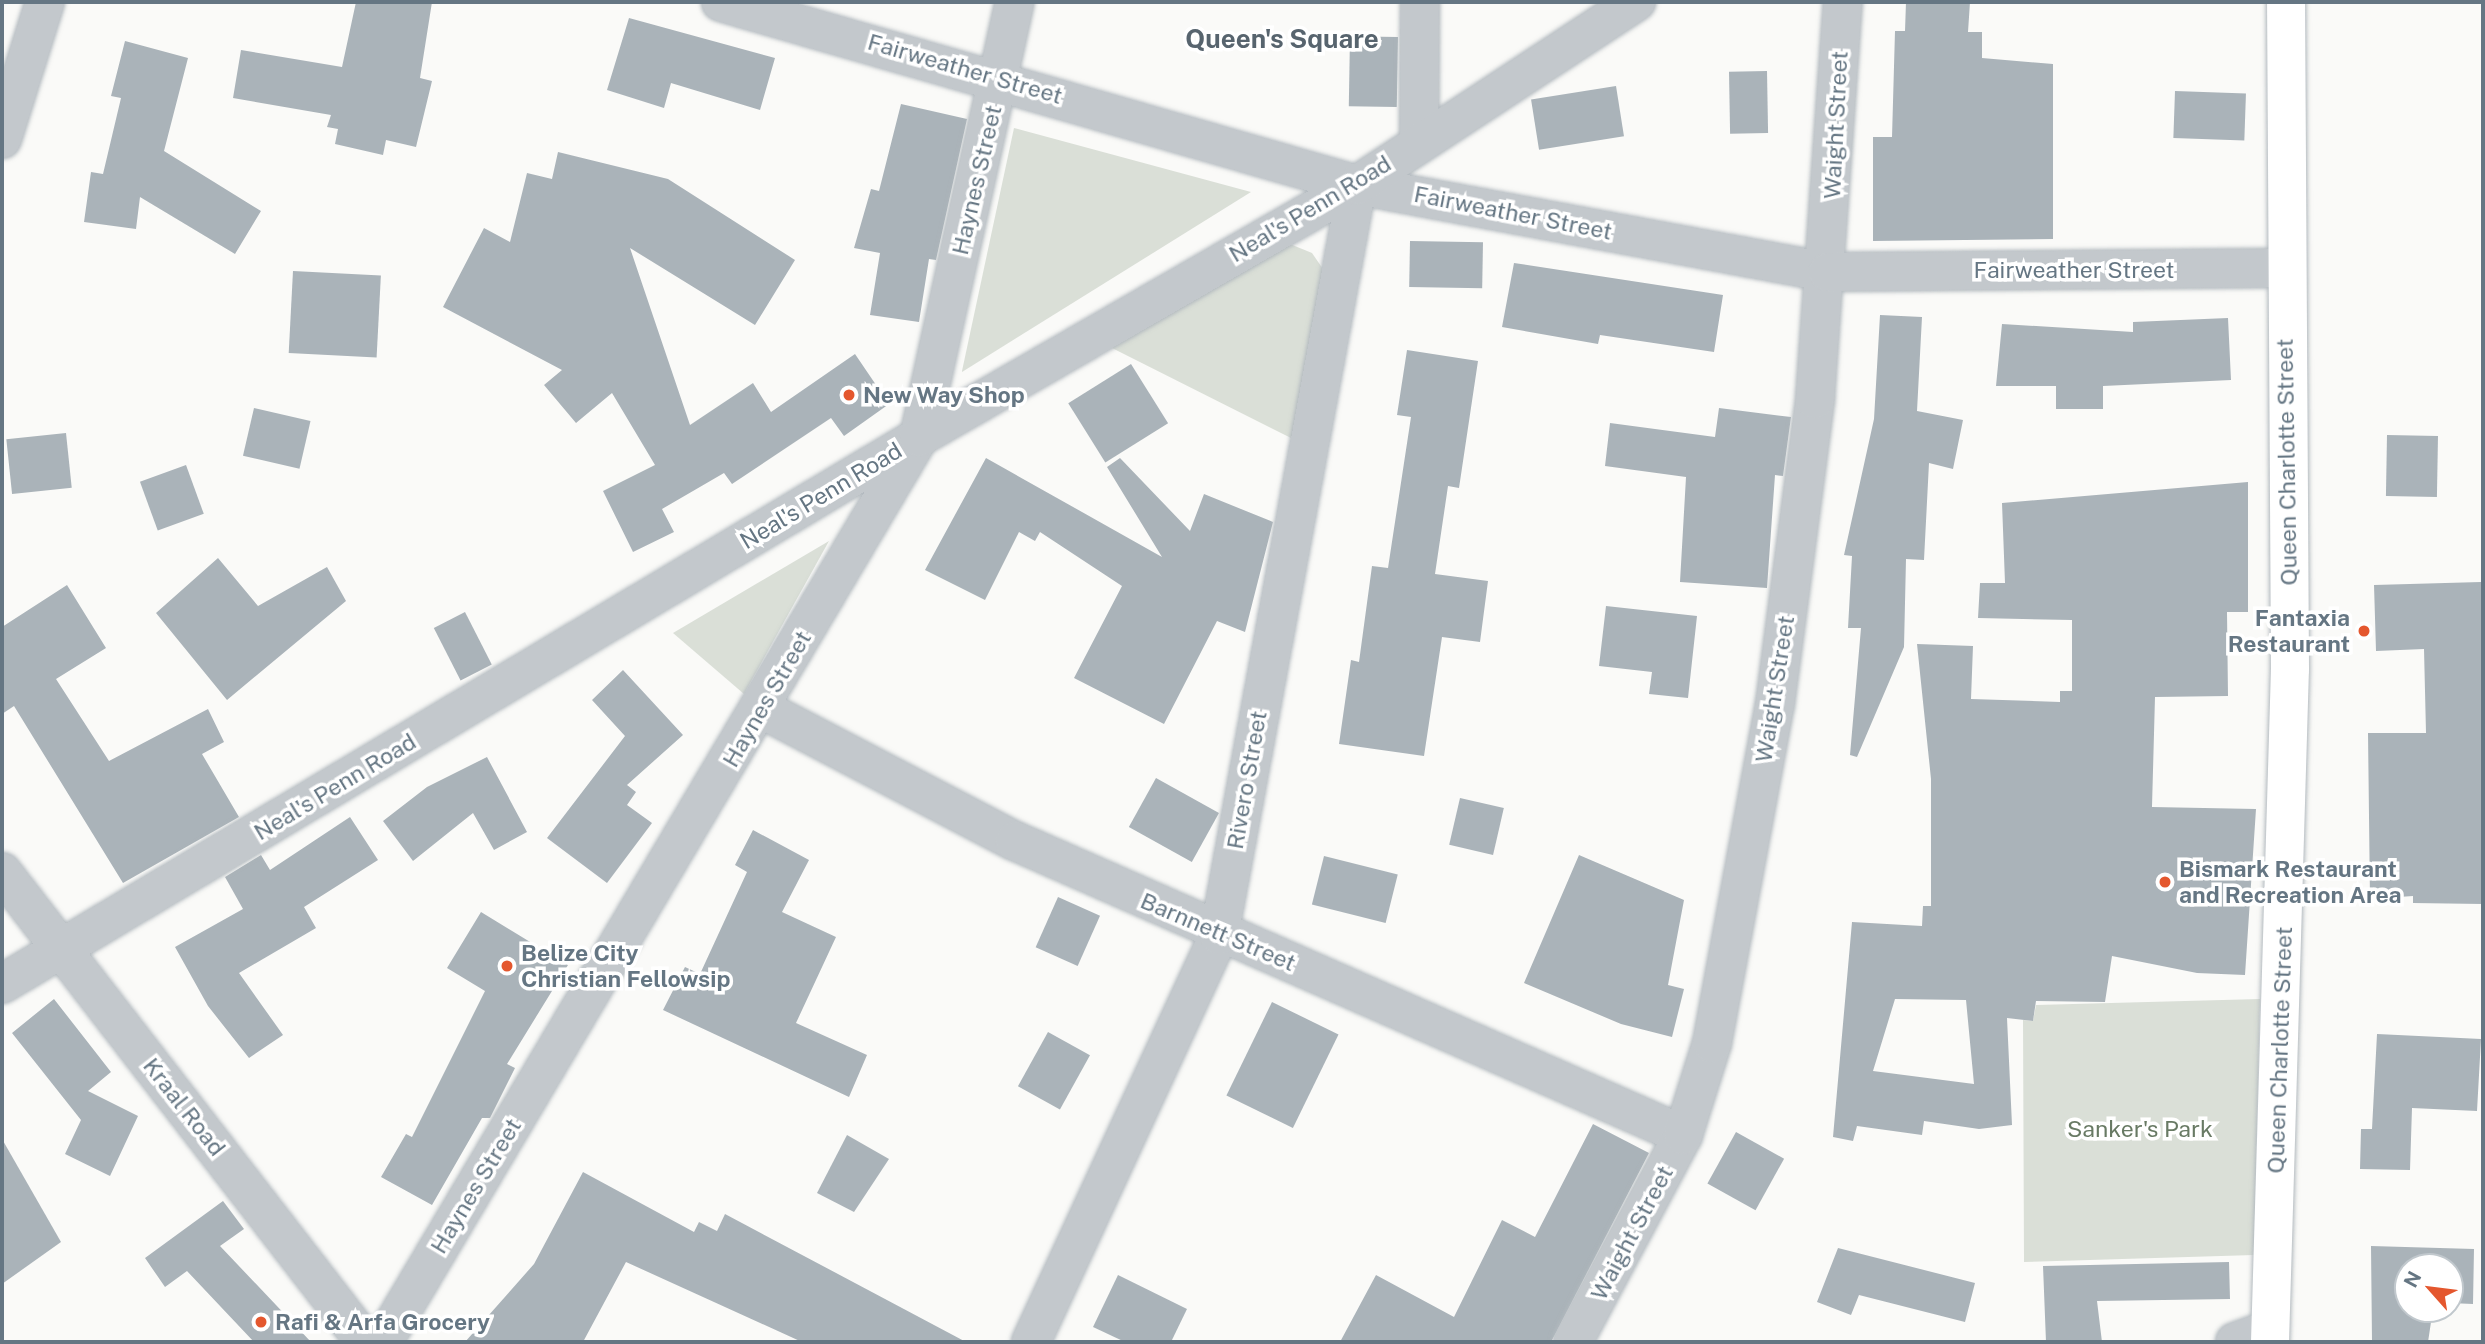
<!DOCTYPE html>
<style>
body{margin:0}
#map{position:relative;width:2485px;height:1344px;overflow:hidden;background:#fafaf8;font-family:"Public Sans",sans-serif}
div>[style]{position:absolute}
.green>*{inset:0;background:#dadfd7}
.building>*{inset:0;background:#aab3b9;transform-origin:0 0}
.roads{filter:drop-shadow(0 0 2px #b3babf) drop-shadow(0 0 2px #b3babf)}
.minor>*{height:38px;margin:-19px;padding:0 19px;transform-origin:19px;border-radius:19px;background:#c3c8cc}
.tertiary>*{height:38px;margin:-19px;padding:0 19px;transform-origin:19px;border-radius:19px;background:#c3c8cc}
.secondary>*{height:38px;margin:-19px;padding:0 19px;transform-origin:19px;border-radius:19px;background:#fff}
.dots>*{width:19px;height:19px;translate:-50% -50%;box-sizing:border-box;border:4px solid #fff;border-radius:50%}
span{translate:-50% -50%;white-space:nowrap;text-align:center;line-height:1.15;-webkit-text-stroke:7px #fff;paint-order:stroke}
.street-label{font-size:23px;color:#657683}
.poi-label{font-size:23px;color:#657683;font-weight:700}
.left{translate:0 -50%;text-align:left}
.right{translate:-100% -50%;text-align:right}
.park-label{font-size:23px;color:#687a64}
.quarter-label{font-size:26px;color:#57646e;font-weight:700}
.frame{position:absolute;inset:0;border:4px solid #657683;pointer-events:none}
.north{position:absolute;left:2394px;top:1253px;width:70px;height:70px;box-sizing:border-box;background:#fff;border:2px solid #c1c8cd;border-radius:50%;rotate:298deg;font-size:19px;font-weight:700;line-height:28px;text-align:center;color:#657683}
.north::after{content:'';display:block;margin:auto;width:24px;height:32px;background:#e4572e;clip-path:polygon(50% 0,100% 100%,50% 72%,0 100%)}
</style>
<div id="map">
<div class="green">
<i style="clip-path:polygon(1014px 128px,1251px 192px,962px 372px,962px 371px)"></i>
<i style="clip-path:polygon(1290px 244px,1312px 253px,1323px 269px,1293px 439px,1112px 348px)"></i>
<i style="clip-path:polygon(829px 541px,744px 694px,673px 633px)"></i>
<i style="clip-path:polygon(2260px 999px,2254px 1255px,2024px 1262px,2023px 1020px,2033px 1021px,2036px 1005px)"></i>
</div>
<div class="building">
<i style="clip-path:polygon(356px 2px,432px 2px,420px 78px,432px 81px,416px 147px,386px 140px,383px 155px,335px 144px,338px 129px,327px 127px,331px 115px,233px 98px,241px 50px,342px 67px)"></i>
<i style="clip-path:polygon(1906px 2px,1970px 2px,1968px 32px,1982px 32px,1982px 58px,2053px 64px,2053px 239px,1873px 241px,1873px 137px,1892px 137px,1895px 31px,1905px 31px)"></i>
<i style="clip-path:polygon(629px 18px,775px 58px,760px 110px,671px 83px,664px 108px,607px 90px)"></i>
<i style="left:1398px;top:37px;width:70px;height:48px;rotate:91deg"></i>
<i style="clip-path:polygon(125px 41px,188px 58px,164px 151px,261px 211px,235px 254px,140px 197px,136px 229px,84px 222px,91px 172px,103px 174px,121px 98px,111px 96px)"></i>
<i style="left:1767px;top:71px;width:62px;height:38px;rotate:89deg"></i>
<i style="left:1616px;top:86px;width:51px;height:86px;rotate:81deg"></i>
<i style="left:2175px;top:91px;width:71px;height:47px;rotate:2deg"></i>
<i style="clip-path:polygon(901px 104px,967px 119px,936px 260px,929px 259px,919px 322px,870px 315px,880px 253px,854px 248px,871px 189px,879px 191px)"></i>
<i style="clip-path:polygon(558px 152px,668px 179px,795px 260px,755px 325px,630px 248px,690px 425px,753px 383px,771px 412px,855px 354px,889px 404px,844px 436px,831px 418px,732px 484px,724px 473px,662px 509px,674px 532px,633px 552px,603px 491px,655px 465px,612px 393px,576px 423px,544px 385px,562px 370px,443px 307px,484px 228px,510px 242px,527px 173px,552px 179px)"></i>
<i style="left:1410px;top:241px;width:73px;height:46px;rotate:1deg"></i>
<i style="clip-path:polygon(1514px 263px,1723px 295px,1714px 352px,1600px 335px,1598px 344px,1502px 327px)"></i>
<i style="left:293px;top:271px;width:88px;height:82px;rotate:3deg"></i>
<i style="clip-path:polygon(1880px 315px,1922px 317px,1917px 411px,1963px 420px,1953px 469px,1929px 463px,1924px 560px,1906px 559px,1904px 647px,1857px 757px,1850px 755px,1861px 628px,1848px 628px,1852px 556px,1844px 555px,1874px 419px)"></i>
<i style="clip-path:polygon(2228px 318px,2231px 380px,2103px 386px,2103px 409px,2056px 409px,2056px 386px,1996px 386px,2002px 324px,2133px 332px,2133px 322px)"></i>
<i style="clip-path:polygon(1407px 350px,1478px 361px,1459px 488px,1448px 486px,1435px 574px,1488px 581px,1480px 642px,1442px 637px,1424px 756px,1339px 744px,1351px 660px,1359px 662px,1372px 566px,1388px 568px,1411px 417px,1397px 415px)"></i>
<i style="left:1131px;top:364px;width:70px;height:74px;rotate:58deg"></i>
<i style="left:254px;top:408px;width:58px;height:49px;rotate:13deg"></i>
<i style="clip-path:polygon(1719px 408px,1791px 417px,1783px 476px,1775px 475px,1767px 588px,1680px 582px,1686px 477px,1605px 466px,1610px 423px,1715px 437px)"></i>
<i style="left:66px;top:433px;width:55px;height:60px;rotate:84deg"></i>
<i style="left:2387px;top:435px;width:51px;height:61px;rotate:1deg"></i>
<i style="clip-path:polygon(986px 458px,1162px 557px,1107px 467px,1120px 458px,1190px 531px,1204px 494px,1273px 522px,1245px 632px,1217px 621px,1164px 724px,1074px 678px,1122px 586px,1040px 532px,1035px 541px,1019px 532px,985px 600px,925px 570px)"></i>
<i style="left:186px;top:465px;width:52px;height:49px;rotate:70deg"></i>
<i style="clip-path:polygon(evenodd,2248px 482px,2248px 612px,2227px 612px,2228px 696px,2155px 697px,2152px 807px,2256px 809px,2245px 975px,2197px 973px,2112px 956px,2105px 1002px,2036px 1001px,2033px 1021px,2007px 1018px,2012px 1125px,1979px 1129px,1924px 1121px,1922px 1135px,1857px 1126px,1853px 1141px,1833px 1137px,1852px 922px,1922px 926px,1923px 906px,1931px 906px,1931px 779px,1917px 644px,1973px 646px,1971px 699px,2060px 702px,2060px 691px,2072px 691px,2072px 620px,1978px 618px,1980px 583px,2005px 583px,2002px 503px,2248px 482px,1895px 999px,1966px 1000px,1974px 1084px,1873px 1071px,1895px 999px)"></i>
<i style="clip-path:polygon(218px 558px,258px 606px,327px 567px,346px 601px,227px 700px,156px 613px)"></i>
<i style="clip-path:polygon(2481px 582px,2483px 904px,2413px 903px,2413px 896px,2370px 899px,2368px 733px,2426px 733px,2424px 649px,2376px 651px,2374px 585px)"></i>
<i style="clip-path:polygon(67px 585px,106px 648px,56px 679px,109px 761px,208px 709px,224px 742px,202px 754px,239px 817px,123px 883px,14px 706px,2px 714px,2px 627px)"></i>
<i style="clip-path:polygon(1606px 606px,1697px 616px,1688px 698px,1649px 694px,1652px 672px,1599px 666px)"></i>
<i style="left:465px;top:612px;width:59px;height:35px;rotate:63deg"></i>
<i style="clip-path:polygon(623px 670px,683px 735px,627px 785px,636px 792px,627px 805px,652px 823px,607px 883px,547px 838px,625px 736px,592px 700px)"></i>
<i style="clip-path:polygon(487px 757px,527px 832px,494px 850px,473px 813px,413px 861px,383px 821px,427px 787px)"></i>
<i style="left:1156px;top:778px;width:72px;height:56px;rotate:29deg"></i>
<i style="left:1460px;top:798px;width:45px;height:48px;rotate:13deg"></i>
<i style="clip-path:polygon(350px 817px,378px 860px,304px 907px,316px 928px,239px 973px,283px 1035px,249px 1058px,208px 1006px,175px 947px,243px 909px,225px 877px,261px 855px,270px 870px)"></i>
<i style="clip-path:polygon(753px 830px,809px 860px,782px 912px,836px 937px,796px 1023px,867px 1055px,849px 1097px,663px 1010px,685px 967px,700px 974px,747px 872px,735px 865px)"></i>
<i style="clip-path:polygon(1579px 855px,1684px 900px,1668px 985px,1684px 989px,1672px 1037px,1621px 1024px,1524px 983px)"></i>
<i style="left:1324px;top:856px;width:76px;height:50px;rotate:14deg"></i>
<i style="left:1058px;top:897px;width:46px;height:55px;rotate:24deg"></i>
<i style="clip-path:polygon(481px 912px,568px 965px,507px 1064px,515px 1068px,490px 1118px,482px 1118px,432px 1205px,381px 1177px,406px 1134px,412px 1137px,485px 991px,447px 968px)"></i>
<i style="clip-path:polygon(54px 999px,111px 1072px,88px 1091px,138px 1116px,110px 1176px,65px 1154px,81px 1120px,12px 1033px)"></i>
<i style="left:1272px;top:1002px;width:74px;height:104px;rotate:26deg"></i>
<i style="left:1048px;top:1032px;width:48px;height:62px;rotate:29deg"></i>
<i style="clip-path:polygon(2377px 1034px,2481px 1039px,2477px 1111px,2412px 1108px,2410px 1170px,2360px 1169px,2361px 1129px,2372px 1129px)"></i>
<i style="clip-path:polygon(1593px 1124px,1649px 1153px,1551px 1342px,1340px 1342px,1376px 1275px,1454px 1317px,1502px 1220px,1535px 1237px)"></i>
<i style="left:1736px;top:1132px;width:55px;height:59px;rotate:29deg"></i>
<i style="clip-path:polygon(847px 1135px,889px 1159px,854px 1212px,817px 1193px)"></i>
<i style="clip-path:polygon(2px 1139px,61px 1242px,2px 1284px)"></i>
<i style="clip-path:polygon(583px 1172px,694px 1232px,699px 1222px,717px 1231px,725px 1214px,966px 1342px,802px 1342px,626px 1262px,583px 1342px,465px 1342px,534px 1264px)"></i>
<i style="clip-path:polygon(223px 1201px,244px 1229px,220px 1246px,311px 1342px,254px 1342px,187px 1271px,165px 1287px,145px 1258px)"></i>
<i style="clip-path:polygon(2371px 1246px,2474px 1249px,2473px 1304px,2450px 1303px,2450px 1267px,2408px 1267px,2408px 1309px,2433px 1309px,2428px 1342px,2372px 1342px)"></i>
<i style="clip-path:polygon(1838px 1248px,1975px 1283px,1965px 1322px,1859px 1295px,1851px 1315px,1817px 1302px)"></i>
<i style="clip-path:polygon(2229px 1262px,2230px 1299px,2097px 1301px,2102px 1342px,2046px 1342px,2043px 1266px)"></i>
<i style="clip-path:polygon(1118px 1275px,1187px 1309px,1171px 1342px,1125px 1342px,1093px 1327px)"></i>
</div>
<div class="roads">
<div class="minor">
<i style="left:2px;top:139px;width:144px;rotate:-72.6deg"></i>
<i style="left:1419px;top:140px;width:138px;rotate:-89.6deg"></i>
<i style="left:762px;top:709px;width:285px;rotate:27.6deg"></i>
<i style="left:1015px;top:841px;width:730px;rotate:23.76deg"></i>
<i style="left:2px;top:872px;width:594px;rotate:52.32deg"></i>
<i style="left:383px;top:1342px;width:1052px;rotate:-59.36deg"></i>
<i style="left:919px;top:437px;width:445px;rotate:-77.6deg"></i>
<i style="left:1031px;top:1342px;width:448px;rotate:-65.2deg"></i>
<i style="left:1219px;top:935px;width:763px;rotate:-79.57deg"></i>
<i style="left:1573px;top:1342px;width:234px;rotate:-62deg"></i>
<i style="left:1683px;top:1135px;width:96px;rotate:-72.5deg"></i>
<i style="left:1712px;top:1043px;width:345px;rotate:-79.5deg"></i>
<i style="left:1775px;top:704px;width:308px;rotate:-82.5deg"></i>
<i style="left:1815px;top:399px;width:398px;rotate:-86deg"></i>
<i style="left:2235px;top:1342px;width:37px;rotate:-20deg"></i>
</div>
<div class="tertiary">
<i style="left:721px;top:2px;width:662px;rotate:16.05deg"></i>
<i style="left:1357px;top:185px;width:479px;rotate:10.5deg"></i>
<i style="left:1828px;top:272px;width:457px;rotate:-0.5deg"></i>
<i style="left:2px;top:984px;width:1068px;rotate:-30.82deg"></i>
<i style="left:919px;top:437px;width:505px;rotate:-29.91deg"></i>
<i style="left:1357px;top:185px;width:334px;rotate:-33.3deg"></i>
</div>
<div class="secondary">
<i style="left:2270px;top:1342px;width:673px;rotate:-88.3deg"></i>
<i style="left:2290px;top:669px;width:667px;rotate:-90.34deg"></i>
</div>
</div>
<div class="dots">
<i style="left:849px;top:395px;background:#e4572e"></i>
<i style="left:2364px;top:631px;background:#e4572e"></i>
<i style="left:2165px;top:882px;background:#e4572e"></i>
<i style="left:507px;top:966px;background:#e4572e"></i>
<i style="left:261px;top:1322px;background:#e4572e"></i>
</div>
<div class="street-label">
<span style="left:965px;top:69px;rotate:16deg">Fairweather Street</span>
<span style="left:1836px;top:125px;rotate:-87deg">Waight Street</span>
<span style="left:977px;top:180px;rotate:-77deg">Haynes Street</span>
<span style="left:1310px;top:209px;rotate:-31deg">Neal's Penn Road</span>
<span style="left:1513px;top:213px;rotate:11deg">Fairweather Street</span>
<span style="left:2074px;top:270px">Fairweather Street</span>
<span style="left:2287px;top:462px;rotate:-91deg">Queen Charlotte Street</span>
<span style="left:821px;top:496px;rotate:-31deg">Neal's Penn Road</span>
<span style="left:1775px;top:689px;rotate:-81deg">Waight Street</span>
<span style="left:767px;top:699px;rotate:-60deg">Haynes Street</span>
<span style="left:1247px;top:780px;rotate:-80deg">Rivero Street</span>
<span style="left:335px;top:787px;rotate:-31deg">Neal's Penn Road</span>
<span style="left:1218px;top:932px;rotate:23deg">Barnnett Street</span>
<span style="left:2280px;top:1050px;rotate:-88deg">Queen Charlotte Street</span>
<span style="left:184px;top:1107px;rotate:52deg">Kraal Road</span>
<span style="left:476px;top:1186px;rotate:-59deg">Haynes Street</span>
<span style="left:1632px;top:1233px;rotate:-62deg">Waight Street</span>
</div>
<div class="poi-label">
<span class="left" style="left:863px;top:395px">New Way Shop</span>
<span class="right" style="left:2350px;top:631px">Fantaxia<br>Restaurant</span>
<span class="left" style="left:2179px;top:882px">Bismark Restaurant<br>and Recreation Area</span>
<span class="left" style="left:521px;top:966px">Belize City<br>Christian Fellowsip</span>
<span class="left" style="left:275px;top:1322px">Rafi &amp; Arfa Grocery</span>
</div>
<div class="park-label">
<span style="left:2140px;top:1129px">Sanker's Park</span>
</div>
<div class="quarter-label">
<span style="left:1282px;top:39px">Queen's Square</span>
</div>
<div class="frame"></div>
<div class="north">N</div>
</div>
